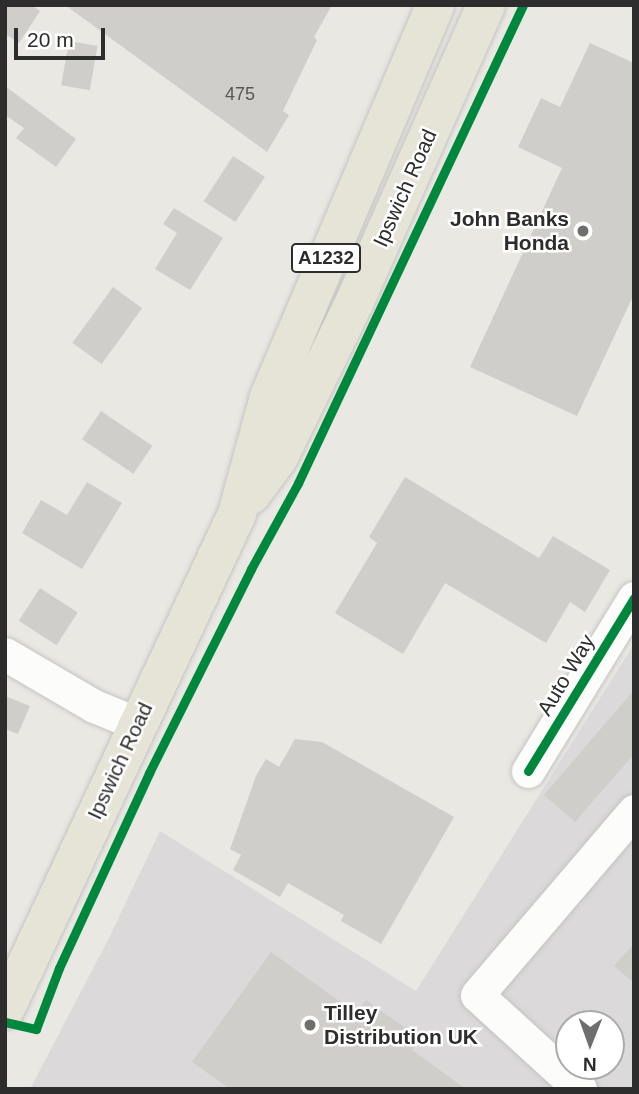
<!DOCTYPE html>
<style>
body{margin:0}
#map{position:relative;width:639px;height:1094px;overflow:hidden;background:#eae8e3;font-family:Helvetica,sans-serif}
div>[style]{position:absolute}
.industrial>*{inset:0;background:#dbd9da}
.building>*{inset:0;background:#cfceca;transform-origin:0 0}
.roads{filter:drop-shadow(0 0 2px #c4c4c3) drop-shadow(0 0 2px #c4c4c3)}
.minor>*{height:33px;margin:-16.5px;padding:0 16.5px;transform-origin:16.5px;border-radius:16.5px;background:#fcfcfb}
.major>*{height:38px;margin:-19px;padding:0 19px;transform-origin:19px;border-radius:19px;background:#e6e4d6}
.cycleway>*{height:9px;margin:-4.5px;padding:0 4.5px;transform-origin:4.5px;border-radius:4.5px;background:#00873e}
.dots>*{width:19px;height:19px;translate:-50% -50%;box-sizing:border-box;border:4px solid #fff;border-radius:50%}
span{translate:-50% -50%;white-space:nowrap;text-align:center;line-height:1.15;-webkit-text-stroke:5px #fff;paint-order:stroke}
.number-label{font-size:18px;color:#575756}
.number-label span{-webkit-text-stroke-width:0}
.shield-label span{padding:2px 5px;background:#fff;border:2px solid;border-radius:5px;-webkit-text-stroke-width:0}
.shield-label{font-size:19px;color:#2d2d2d;font-weight:700}
.street-label{font-size:21px;color:#2d2d2d}
.poi-label{font-size:21px;color:#2d2d2d;font-weight:700}
.right{translate:-100% -50%;text-align:right}
.left{translate:0 -50%;text-align:left}
.frame{position:absolute;inset:0;border:7px solid #2d2d2d;pointer-events:none}
.north{position:absolute;left:555px;top:1010px;width:70px;height:70px;box-sizing:border-box;background:#fff;border:2px solid #ababab;border-radius:50%;rotate:181deg;font-size:19px;font-weight:700;line-height:28px;text-align:center;color:#2d2d2d}
.north::after{content:'';display:block;margin:auto;width:24px;height:32px;background:#6f6e6d;clip-path:polygon(50% 0,100% 100%,50% 72%,0 100%)}
.scale{position:absolute;left:14px;top:28px;width:91px;height:32px;box-sizing:border-box;border:4px solid #2d2d2d;border-top:0;padding-left:9px;font-size:21px;line-height:24px;white-space:nowrap;color:#2d2d2d;-webkit-text-stroke:5px #fff;paint-order:stroke}
</style>
<div id="map">
<div class="industrial">
<i style="clip-path:polygon(evenodd,634px 644px,634px 1089px,30px 1089px,108px 940px,160px 831px,416px 991px,634px 644px,569px 1024px,611px 1024px,611px 1066px,569px 1066px,569px 1024px)"></i>
</div>
<div class="building">
<i style="clip-path:polygon(8px 5px,32px 5px,40px 11px,19px 43px,5px 34px,5px 10px)"></i>
<i style="clip-path:polygon(65px 5px,332px 5px,314px 37px,317px 40px,283px 111px,289px 115px,267px 152px)"></i>
<i style="left:69px;top:41px;width:29px;height:45px;rotate:10deg"></i>
<i style="clip-path:polygon(590px 43px,634px 63px,634px 294px,577px 416px,470px 367px,562px 168px,518px 147px,541px 98px,560px 107px)"></i>
<i style="clip-path:polygon(5px 86px,76px 139px,56px 167px,16px 138px,24px 128px,5px 115px)"></i>
<i style="left:233px;top:156px;width:38px;height:54px;rotate:33deg"></i>
<i style="clip-path:polygon(174px 208px,223px 238px,190px 290px,155px 269px,177px 233px,163px 224px)"></i>
<i style="left:113px;top:287px;width:36px;height:69px;rotate:36deg"></i>
<i style="left:101px;top:411px;width:62px;height:34px;rotate:34deg"></i>
<i style="clip-path:polygon(405px 477px,539px 558px,553px 536px,610px 570px,585px 612px,570px 602px,546px 643px,445px 583px,403px 654px,335px 613px,377px 543px,369px 537px)"></i>
<i style="clip-path:polygon(87px 482px,122px 503px,82px 569px,22px 533px,41px 500px,67px 515px)"></i>
<i style="left:40px;top:588px;width:45px;height:39px;rotate:33deg"></i>
<i style="clip-path:polygon(634px 690px,634px 754px,575px 822px,544px 795px)"></i>
<i style="clip-path:polygon(5px 696px,30px 706px,18px 734px,5px 729px)"></i>
<i style="clip-path:polygon(295px 739px,322px 742px,454px 817px,381px 944px,341px 921px,344px 915px,288px 883px,280px 897px,233px 870px,241px 855px,230px 849px,256px 776px,266px 759px,279px 767px)"></i>
<i style="clip-path:polygon(634px 944px,634px 983px,614px 966px)"></i>
<i style="clip-path:polygon(271px 952px,356px 1013px,366px 1000px,420px 1038px,412px 1050px,466px 1089px,230px 1089px,192px 1062px)"></i>
</div>
<div class="roads">
<div class="minor">
<i style="left:5px;top:654px;width:103px;rotate:30.3deg"></i>
<i style="left:94px;top:706px;width:48px;rotate:22.2deg"></i>
<i style="left:528px;top:771px;width:203px;rotate:-58.5deg"></i>
<i style="left:580px;top:1089px;width:139px;rotate:-137.6deg"></i>
<i style="left:477px;top:995px;width:242px;rotate:-49.5deg"></i>
</div>
<div class="major">
<i style="left:251px;top:495px;width:47px;rotate:-53.6deg"></i>
<i style="left:279px;top:457px;width:174px;rotate:-64deg"></i>
<i style="left:355px;top:301px;width:324px;rotate:-66.1deg"></i>
<i style="left:5px;top:1010px;width:548px;rotate:-64.93deg"></i>
<i style="left:237px;top:514px;width:121px;rotate:-74.7deg"></i>
<i style="left:269px;top:397px;width:426px;rotate:-67deg"></i>
</div>
</div>
<div class="cycleway">
<i style="left:528px;top:771px;width:203px;rotate:-58.5deg"></i>
<i style="left:5px;top:1022px;width:32px;rotate:13deg"></i>
<i style="left:36px;top:1029px;width:65px;rotate:-69.3deg"></i>
<i style="left:59px;top:968px;width:215px;rotate:-65.2deg"></i>
<i style="left:149px;top:773px;width:228px;rotate:-63.4deg"></i>
<i style="left:251px;top:569px;width:98px;rotate:-61.3deg"></i>
<i style="left:298px;top:483px;width:528px;rotate:-64.79deg"></i>
</div>
<div class="dots">
<i style="left:583px;top:231px;background:#6f6e6d"></i>
<i style="left:310px;top:1025px;background:#6f6e6d"></i>
</div>
<div class="number-label">
<span style="left:240px;top:94px">475</span>
</div>
<div class="shield-label">
<span style="left:326px;top:258px">A1232</span>
</div>
<div class="street-label">
<span style="left:405px;top:188px;rotate:-66deg">Ipswich Road</span>
<span style="left:566px;top:675px;rotate:-59deg">Auto Way</span>
<span style="left:120px;top:761px;rotate:-65deg">Ipswich Road</span>
</div>
<div class="poi-label">
<span class="right" style="left:569px;top:231px">John Banks<br>Honda</span>
<span class="left" style="left:324px;top:1025px">Tilley<br>Distribution UK</span>
</div>
<div class="frame"></div>
<div class="north">N</div>
<div class="scale">20 m</div>
</div>
